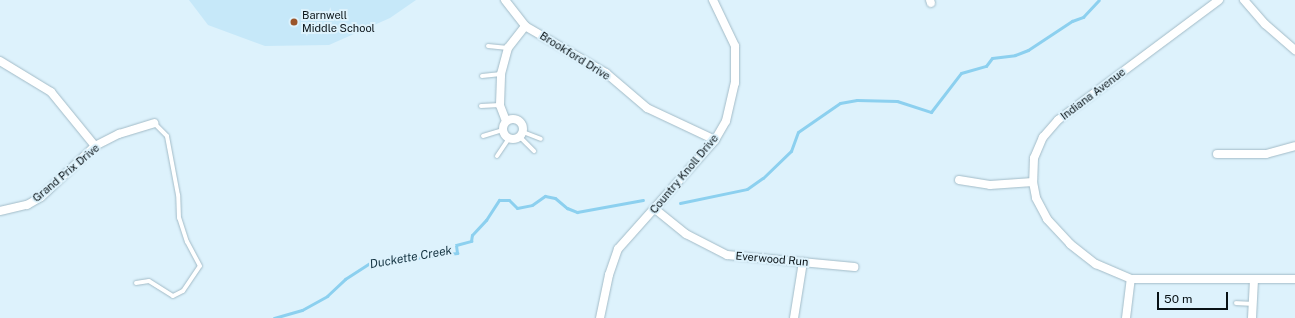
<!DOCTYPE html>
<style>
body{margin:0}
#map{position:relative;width:1295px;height:318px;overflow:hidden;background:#ddf2fc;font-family:"Public Sans",sans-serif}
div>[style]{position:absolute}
.built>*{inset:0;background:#c6e8f9}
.stream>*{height:3px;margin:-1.5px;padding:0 1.5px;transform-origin:1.5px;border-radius:1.5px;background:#8cd0ef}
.roads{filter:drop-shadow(0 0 1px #a2bbc7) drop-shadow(0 0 1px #a2bbc7)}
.lane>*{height:4px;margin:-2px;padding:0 2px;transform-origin:2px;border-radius:2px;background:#fff}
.street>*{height:8px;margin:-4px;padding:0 4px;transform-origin:4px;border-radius:4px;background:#fff}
.street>.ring{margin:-4px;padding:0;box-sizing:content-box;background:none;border:8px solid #fff;border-radius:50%}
.dots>*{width:11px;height:11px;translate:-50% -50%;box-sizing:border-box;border:2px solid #ddf2fc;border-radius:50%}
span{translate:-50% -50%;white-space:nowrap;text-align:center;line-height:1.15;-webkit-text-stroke:4px #ddf2fc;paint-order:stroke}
.poi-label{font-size:11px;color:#091216}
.left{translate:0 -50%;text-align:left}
.street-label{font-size:11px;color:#091216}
.water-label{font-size:12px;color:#183745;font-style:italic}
.scale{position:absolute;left:1157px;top:292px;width:71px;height:18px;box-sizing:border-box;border:2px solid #091216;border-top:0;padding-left:5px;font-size:12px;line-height:14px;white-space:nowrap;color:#091216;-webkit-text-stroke:3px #ddf2fc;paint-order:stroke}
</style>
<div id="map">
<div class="built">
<i style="clip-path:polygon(189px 0,416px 0,390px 18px,329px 45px,265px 46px,208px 25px)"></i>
</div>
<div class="stream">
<i style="left:680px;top:203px;width:68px;rotate:-11.8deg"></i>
<i style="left:747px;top:189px;width:19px;rotate:-35deg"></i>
<i style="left:763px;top:178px;width:39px;rotate:-44deg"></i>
<i style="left:791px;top:151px;width:20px;rotate:-70deg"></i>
<i style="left:798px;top:132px;width:51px;rotate:-34.6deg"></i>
<i style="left:840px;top:103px;width:17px;rotate:-10deg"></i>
<i style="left:857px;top:100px;width:40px;rotate:1.4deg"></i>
<i style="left:897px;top:101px;width:36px;rotate:18deg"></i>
<i style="left:931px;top:112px;width:49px;rotate:-52.4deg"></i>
<i style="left:961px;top:73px;width:26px;rotate:-16deg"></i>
<i style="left:986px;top:66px;width:10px;rotate:-53deg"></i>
<i style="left:992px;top:58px;width:23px;rotate:-7deg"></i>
<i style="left:1015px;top:55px;width:14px;rotate:-21deg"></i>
<i style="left:1028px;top:50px;width:53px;rotate:-33.4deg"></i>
<i style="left:1072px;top:21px;width:12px;rotate:-20deg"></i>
<i style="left:1083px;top:17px;width:23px;rotate:-47deg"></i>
<i style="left:274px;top:318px;width:29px;rotate:-16deg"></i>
<i style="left:302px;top:310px;width:29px;rotate:-29deg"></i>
<i style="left:327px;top:296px;width:25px;rotate:-43deg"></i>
<i style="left:345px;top:279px;width:30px;rotate:-33deg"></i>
<i style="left:370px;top:263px;width:88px;rotate:-6.6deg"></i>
<i style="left:457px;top:253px;width:8px;rotate:-97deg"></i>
<i style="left:456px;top:245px;width:16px;rotate:-15deg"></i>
<i style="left:471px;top:241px;width:6px;rotate:-81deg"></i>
<i style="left:472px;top:235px;width:21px;rotate:-47deg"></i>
<i style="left:486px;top:220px;width:24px;rotate:-57deg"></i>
<i style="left:499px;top:200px;width:10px"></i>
<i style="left:509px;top:200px;width:11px;rotate:45deg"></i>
<i style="left:517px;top:208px;width:15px;rotate:-11deg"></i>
<i style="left:532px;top:205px;width:16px;rotate:-35deg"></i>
<i style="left:545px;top:196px;width:10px;rotate:11deg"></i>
<i style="left:555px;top:198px;width:16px;rotate:40deg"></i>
<i style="left:567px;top:208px;width:11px;rotate:22deg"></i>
<i style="left:577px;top:212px;width:67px;rotate:-10.3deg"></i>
</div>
<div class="roads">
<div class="lane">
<i style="left:488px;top:46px;width:20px;rotate:6deg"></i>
<i style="left:482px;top:76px;width:19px;rotate:-6deg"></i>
<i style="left:481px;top:106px;width:19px;rotate:-3deg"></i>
<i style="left:523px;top:132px;width:19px;rotate:21deg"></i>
<i style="left:483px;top:136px;width:21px;rotate:-17deg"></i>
<i style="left:520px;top:137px;width:20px;rotate:45deg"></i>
<i style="left:497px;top:156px;width:22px;rotate:-56deg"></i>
<i style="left:136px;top:283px;width:13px;rotate:-9deg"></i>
<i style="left:149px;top:281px;width:28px;rotate:32deg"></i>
<i style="left:173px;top:296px;width:11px;rotate:-27deg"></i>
<i style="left:183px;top:291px;width:30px;rotate:-56deg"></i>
<i style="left:200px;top:266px;width:27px;rotate:-118deg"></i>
<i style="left:187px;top:242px;width:25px;rotate:-108deg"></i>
<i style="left:179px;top:218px;width:23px;rotate:-92deg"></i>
<i style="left:178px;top:195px;width:60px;rotate:-100.6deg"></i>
<i style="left:167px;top:136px;width:18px;rotate:-135deg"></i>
<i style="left:1236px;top:303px;width:17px;rotate:3deg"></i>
</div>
<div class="street">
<i style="left:505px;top:0;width:33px;rotate:52deg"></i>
<i style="left:525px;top:26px;width:94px;rotate:30.1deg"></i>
<i style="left:606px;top:73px;width:54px;rotate:40.5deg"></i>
<i style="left:647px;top:108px;width:75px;rotate:25.2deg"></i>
<i style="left:930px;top:0;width:3px;rotate:72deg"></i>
<i style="left:1219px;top:0;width:201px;rotate:143.3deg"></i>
<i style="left:1058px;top:120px;width:23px;rotate:131deg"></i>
<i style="left:1043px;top:137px;width:23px;rotate:113deg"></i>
<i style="left:1034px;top:158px;width:24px;rotate:92deg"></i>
<i style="left:1033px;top:182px;width:16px;rotate:79deg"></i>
<i style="left:1036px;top:198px;width:24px;rotate:62deg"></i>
<i style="left:1047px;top:219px;width:34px;rotate:47deg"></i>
<i style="left:1070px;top:244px;width:33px;rotate:38deg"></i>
<i style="left:1096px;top:264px;width:38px;rotate:23deg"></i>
<i style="left:1131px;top:279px;width:164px"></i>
<i style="left:1244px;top:0;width:32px;rotate:49deg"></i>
<i style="left:1265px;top:24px;width:40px;rotate:41deg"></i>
<i style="left:0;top:61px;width:60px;rotate:31.3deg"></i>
<i style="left:51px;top:92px;width:70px;rotate:50.8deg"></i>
<i class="ring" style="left:503px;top:119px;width:12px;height:12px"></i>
<i style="left:506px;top:121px;width:17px;rotate:-111deg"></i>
<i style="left:500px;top:105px;width:31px;rotate:-88deg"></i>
<i style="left:501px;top:74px;width:27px;rotate:-75deg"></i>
<i style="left:508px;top:48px;width:28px;rotate:-52deg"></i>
<i style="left:1217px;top:154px;width:49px"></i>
<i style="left:1266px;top:154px;width:30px;rotate:-15deg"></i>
<i style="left:959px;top:180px;width:31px;rotate:9deg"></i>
<i style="left:990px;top:185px;width:43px;rotate:-4deg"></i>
<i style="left:655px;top:209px;width:40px;rotate:39deg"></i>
<i style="left:686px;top:234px;width:46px;rotate:27.1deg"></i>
<i style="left:727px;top:255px;width:128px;rotate:5.4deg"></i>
<i style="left:0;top:211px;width:28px;rotate:-13deg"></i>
<i style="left:27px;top:205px;width:16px;rotate:-30deg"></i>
<i style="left:41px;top:197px;width:74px;rotate:-43.4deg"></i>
<i style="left:95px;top:146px;width:27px;rotate:-27deg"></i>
<i style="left:119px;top:134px;width:37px;rotate:-17deg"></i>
<i style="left:600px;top:318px;width:44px;rotate:-78.2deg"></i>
<i style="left:609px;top:275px;width:28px;rotate:-71deg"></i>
<i style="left:618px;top:249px;width:146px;rotate:-48.3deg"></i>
<i style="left:715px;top:140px;width:22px;rotate:-60deg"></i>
<i style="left:726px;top:121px;width:39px;rotate:-77deg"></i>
<i style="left:735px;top:83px;width:37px;rotate:-90deg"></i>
<i style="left:735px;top:46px;width:51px;rotate:-115.6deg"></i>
<i style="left:794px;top:318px;width:57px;rotate:-80.9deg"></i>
<i style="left:1126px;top:318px;width:39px;rotate:-83deg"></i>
<i style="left:1252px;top:318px;width:39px;rotate:-87deg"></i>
</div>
</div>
<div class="dots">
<i style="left:294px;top:22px;background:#9b552b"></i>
</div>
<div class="poi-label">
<span class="left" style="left:302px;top:22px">Barnwell<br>Middle School</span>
</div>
<div class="street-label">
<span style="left:575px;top:56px;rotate:32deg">Brookford Drive</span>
<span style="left:1093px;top:94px;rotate:-37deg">Indiana Avenue</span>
<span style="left:66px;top:173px;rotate:-40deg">Grand Prix Drive</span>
<span style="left:684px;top:174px;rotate:-50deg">Country Knoll Drive</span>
<span style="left:772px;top:259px;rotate:5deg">Everwood Run</span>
</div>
<div class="water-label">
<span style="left:411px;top:258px;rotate:-10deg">Duckette Creek</span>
</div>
<div class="scale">50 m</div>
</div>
